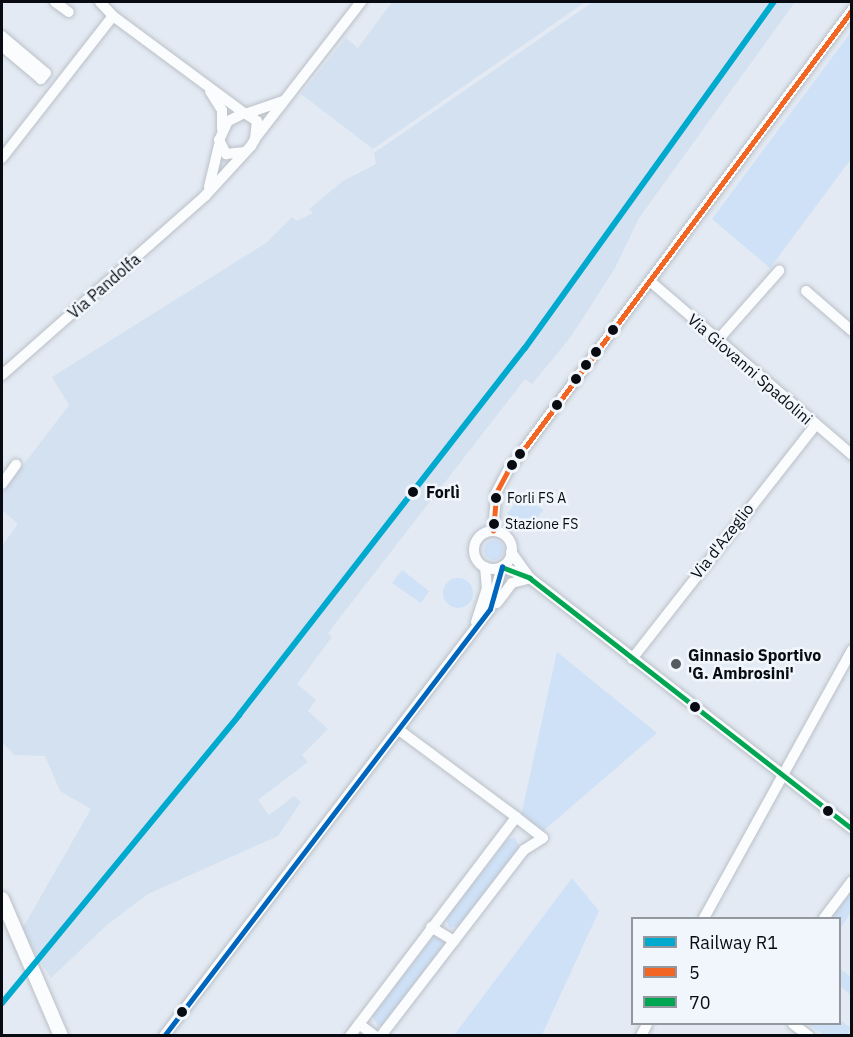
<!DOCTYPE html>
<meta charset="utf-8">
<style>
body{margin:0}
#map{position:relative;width:853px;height:1037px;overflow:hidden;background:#e3eaf3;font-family:"IBM Plex Sans",sans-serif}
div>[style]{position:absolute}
.built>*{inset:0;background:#d4e1f1}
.green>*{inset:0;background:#cfe1f7;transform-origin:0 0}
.round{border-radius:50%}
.roads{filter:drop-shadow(0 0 2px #bbc0c7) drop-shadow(0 0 2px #bbc0c7)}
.minor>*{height:10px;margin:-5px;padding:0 5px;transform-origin:5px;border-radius:5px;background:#fbfcfd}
.minor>.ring{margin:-5px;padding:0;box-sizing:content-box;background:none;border:10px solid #fbfcfd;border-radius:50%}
.major>*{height:14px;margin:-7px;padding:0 7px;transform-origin:7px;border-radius:7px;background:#fbfcfd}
.bus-1>*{height:4.5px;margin:-2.25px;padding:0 2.25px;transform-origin:2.25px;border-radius:2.25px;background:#f26522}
.bus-2>*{height:4.5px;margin:-2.25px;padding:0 2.25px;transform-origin:2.25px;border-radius:2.25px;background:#00a651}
.bus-3>*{height:4.5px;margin:-2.25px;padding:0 2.25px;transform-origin:2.25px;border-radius:2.25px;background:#0065bd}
.rail-1>*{height:6px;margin:-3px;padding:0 3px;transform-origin:3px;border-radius:3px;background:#00a9ce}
.dots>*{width:16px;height:16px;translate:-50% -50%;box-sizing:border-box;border:3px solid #f0f6fc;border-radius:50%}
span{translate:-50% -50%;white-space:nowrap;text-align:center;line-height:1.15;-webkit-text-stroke:5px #f0f6fc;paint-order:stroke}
.bus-label{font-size:14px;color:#080c12}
.left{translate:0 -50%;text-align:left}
.street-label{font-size:16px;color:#080c12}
.stop-label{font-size:16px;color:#080c12;font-weight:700}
.poi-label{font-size:16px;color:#080c12;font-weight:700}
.frame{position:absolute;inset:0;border:3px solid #080c12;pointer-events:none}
.legend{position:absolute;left:631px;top:917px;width:210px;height:108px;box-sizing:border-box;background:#f0f6fc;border:2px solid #93989e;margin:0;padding:8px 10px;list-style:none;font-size:18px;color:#080c12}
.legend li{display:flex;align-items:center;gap:12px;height:30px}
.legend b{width:30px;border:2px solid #93989e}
</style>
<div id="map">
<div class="built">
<i style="clip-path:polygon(392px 2px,583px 2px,584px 3px,373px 149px,301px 94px,346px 38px,358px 48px)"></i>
<i style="clip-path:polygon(593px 2px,795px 2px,639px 218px,615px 268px,570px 338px,532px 384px,525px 379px,328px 633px,332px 637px,297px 684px,316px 700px,308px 711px,328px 729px,302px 755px,308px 762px,258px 800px,269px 815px,294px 796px,301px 802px,278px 836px,148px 894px,108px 924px,51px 978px,21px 931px,91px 809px,60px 791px,45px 756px,14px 755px,2px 742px,2px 546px,18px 524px,2px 510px,2px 493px,69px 405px,52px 377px,266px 243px,292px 217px,297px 221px,313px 213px,309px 209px,343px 181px,376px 164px,374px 153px)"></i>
</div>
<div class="green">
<i style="clip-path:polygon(851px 32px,851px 159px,770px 268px,712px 219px)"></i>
<i style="left:523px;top:494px;width:26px;height:25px;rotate:39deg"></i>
<i class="round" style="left:484px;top:540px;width:20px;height:20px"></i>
<i style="clip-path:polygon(402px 570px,429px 591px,421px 603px,392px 583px)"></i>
<i class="round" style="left:443px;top:578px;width:30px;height:30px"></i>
<i style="clip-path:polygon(557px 652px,657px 733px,543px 831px,521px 816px)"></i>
<i style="clip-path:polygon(515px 838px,520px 849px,459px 926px,449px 928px,446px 918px,508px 839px)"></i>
<i style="clip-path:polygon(572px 878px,599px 911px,542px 1035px,454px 1035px)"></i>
<i style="clip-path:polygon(851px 890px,851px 912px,840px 929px,840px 918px,831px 918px)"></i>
<i style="clip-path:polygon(434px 936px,444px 939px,445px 945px,387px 1024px,378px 1026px,372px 1016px)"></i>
<i style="clip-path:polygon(840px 969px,851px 977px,851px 995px,840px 986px)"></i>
<i style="clip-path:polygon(840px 1020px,851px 1028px,847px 1035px,824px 1035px,808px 1024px,840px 1024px)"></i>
</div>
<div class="roads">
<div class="minor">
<i style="left:55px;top:2px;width:17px;rotate:36deg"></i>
<i style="left:100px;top:2px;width:19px;rotate:47deg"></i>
<i style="left:113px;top:16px;width:163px;rotate:36.5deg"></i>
<i style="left:2px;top:36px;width:57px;rotate:40.1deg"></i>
<i style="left:46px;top:73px;width:8px;rotate:130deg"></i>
<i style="left:41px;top:79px;width:51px;rotate:-139.8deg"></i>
<i style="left:210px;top:91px;width:22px;rotate:58deg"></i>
<i style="left:222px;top:110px;width:19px;rotate:90deg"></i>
<i style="left:248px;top:113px;width:37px;rotate:-19deg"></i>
<i style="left:257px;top:136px;width:170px;rotate:-52.2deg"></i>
<i style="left:2px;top:158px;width:180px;rotate:-52deg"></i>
<i style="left:209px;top:187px;width:43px;rotate:-76.6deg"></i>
<i style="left:651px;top:282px;width:265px;rotate:40.7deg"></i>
<i style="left:806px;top:291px;width:61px;rotate:41deg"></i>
<i style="left:717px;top:341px;width:94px;rotate:-48.5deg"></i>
<i style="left:2px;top:375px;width:271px;rotate:-41.4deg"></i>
<i style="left:205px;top:196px;width:68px;rotate:-47.4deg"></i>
<i style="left:251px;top:146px;width:8px;rotate:-60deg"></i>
<i style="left:255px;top:139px;width:18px;rotate:-84deg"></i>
<i style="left:257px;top:121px;width:15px;rotate:-148deg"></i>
<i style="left:244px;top:113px;width:18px;rotate:153deg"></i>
<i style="left:228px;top:121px;width:21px;rotate:115deg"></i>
<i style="left:219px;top:140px;width:16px;rotate:63deg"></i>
<i style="left:226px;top:154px;width:19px;rotate:-6deg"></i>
<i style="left:2px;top:484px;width:24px;rotate:-54deg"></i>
<i style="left:493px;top:531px;width:38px;rotate:-85deg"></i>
<i style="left:496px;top:493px;width:27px;rotate:-62deg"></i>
<i style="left:509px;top:469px;width:573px;rotate:-53.23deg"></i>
<i class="ring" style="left:474px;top:531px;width:28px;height:28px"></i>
<i style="left:511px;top:552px;width:32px;rotate:54deg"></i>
<i style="left:502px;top:567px;width:30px;rotate:21deg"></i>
<i style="left:530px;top:578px;width:408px;rotate:37.9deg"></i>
<i style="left:497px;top:603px;width:25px;rotate:-53deg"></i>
<i style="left:512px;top:583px;width:16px;rotate:-15deg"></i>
<i style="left:476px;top:622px;width:35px;rotate:-72deg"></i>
<i style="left:487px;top:589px;width:22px;rotate:-95deg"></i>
<i style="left:632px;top:659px;width:296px;rotate:-51.9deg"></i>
<i style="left:399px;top:730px;width:146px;rotate:36.6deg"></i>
<i style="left:704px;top:918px;width:306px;rotate:-61.1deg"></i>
<i style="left:824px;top:918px;width:46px;rotate:-52.9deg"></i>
<i style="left:431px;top:927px;width:27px;rotate:31deg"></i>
<i style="left:359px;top:1024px;width:20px;rotate:37deg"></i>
<i style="left:793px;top:1024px;width:20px;rotate:37deg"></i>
<i style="left:164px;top:1036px;width:537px;rotate:-52.64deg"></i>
<i style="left:490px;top:609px;width:44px;rotate:-74.1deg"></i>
<i style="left:350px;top:1036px;width:275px;rotate:-52.8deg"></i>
<i style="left:516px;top:817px;width:34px;rotate:38deg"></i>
<i style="left:543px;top:838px;width:22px;rotate:148deg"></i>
<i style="left:524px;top:850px;width:235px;rotate:127.6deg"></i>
<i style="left:641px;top:1036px;width:13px;rotate:-63deg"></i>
</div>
<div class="major">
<i style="left:2px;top:899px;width:149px;rotate:66.7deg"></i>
</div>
</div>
<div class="bus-1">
<i style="left:493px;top:531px;width:38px;rotate:-85deg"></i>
<i style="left:496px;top:493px;width:27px;rotate:-62deg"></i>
<i style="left:509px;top:469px;width:573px;rotate:-53.23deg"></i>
</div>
<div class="bus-2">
<i style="left:502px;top:567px;width:30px;rotate:21deg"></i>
<i style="left:530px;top:578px;width:408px;rotate:37.9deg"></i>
</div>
<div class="bus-3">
<i style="left:164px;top:1036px;width:537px;rotate:-52.64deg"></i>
<i style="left:490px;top:609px;width:44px;rotate:-74.1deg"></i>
</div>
<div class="rail-1">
<i style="left:2px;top:1003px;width:373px;rotate:-50.5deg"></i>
<i style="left:239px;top:715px;width:465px;rotate:-52.1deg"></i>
<i style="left:525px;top:348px;width:426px;rotate:-54.3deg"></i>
</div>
<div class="dots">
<i style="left:613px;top:330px;background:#080c12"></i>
<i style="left:596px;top:352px;background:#080c12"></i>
<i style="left:586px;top:365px;background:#080c12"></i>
<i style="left:576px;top:379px;background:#080c12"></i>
<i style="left:557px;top:405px;background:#080c12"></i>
<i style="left:520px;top:454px;background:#080c12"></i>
<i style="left:512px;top:465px;background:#080c12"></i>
<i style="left:413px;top:492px;background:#080c12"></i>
<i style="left:496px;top:498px;background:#080c12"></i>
<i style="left:494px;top:524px;background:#080c12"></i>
<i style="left:676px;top:664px;background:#555a61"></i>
<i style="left:695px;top:707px;background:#080c12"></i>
<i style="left:828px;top:811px;background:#080c12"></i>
<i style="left:182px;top:1012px;background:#080c12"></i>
</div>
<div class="bus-label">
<span class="left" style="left:507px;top:498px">Forli FS A</span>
<span class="left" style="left:505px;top:524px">Stazione FS</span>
</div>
<div class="street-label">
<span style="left:104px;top:286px;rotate:-41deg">Via Pandolfa</span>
<span style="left:750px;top:369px;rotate:41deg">Via Giovanni Spadolini</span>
<span style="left:722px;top:541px;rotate:-52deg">Via d'Azeglio</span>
</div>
<div class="stop-label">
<span class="left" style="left:426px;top:492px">Forlì</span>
</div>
<div class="poi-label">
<span class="left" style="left:688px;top:664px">Ginnasio Sportivo<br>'G. Ambrosini'</span>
</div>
<div class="frame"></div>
<ul class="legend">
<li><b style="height:8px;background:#00a9ce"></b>Railway R1</li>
<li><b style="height:8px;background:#f26522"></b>5</li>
<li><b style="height:8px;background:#00a651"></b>70</li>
</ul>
</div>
